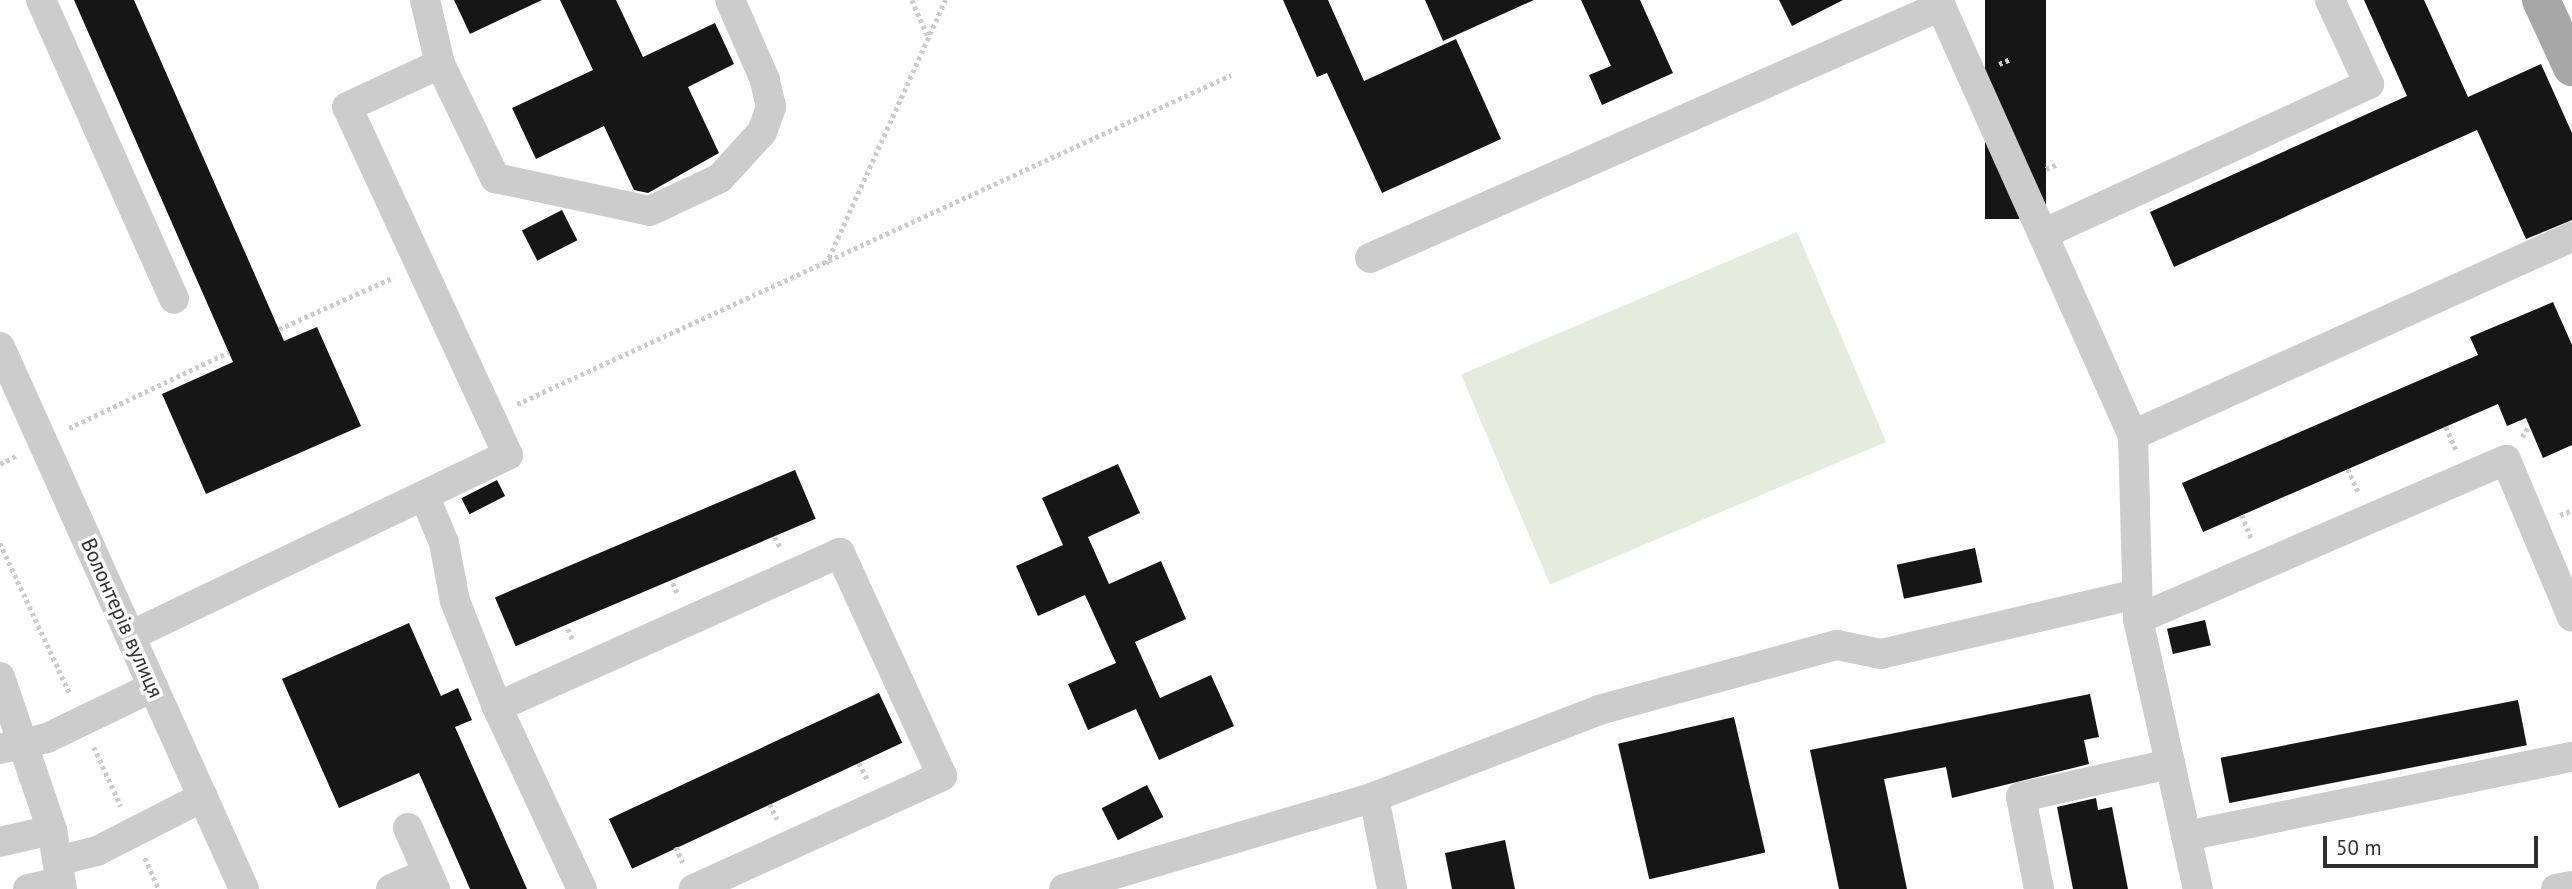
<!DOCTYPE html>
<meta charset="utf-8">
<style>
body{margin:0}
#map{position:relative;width:2572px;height:889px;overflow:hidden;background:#fff;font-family:"PT Sans",sans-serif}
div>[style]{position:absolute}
.green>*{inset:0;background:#e4ecdd;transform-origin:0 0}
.building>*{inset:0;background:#161616;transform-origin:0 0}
.path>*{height:4.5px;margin-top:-2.25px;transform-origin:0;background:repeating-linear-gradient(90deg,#ccc 0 3.5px,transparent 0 7px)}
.minor>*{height:30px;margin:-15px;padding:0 15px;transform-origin:15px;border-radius:15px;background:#ccc}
.major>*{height:38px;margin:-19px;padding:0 19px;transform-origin:19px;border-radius:19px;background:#a7a7a7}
span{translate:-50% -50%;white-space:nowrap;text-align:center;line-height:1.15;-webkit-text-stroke:7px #fff;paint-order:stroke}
.street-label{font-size:21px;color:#2f2f2f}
.scale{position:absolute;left:2323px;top:836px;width:215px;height:32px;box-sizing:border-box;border:4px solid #2f2f2f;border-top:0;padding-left:9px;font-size:21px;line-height:24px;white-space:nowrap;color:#2f2f2f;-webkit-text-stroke:5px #fff;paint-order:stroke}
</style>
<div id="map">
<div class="green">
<i style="left:1797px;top:232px;width:228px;height:365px;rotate:67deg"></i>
</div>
<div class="building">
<i style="clip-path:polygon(74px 0,134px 0,284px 341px,317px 327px,361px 426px,206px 494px,162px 394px,233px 362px)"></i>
<i style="clip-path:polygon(454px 0,542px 0,470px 34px)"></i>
<i style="clip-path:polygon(560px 0,616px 0,643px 57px,715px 23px,734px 64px,688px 87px,719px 153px,648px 193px,634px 190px,604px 126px,536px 159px,512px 108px,593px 70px)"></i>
<i style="clip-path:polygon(1283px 0,1328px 0,1364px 81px,1456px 39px,1501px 139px,1382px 193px,1327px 73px,1317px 77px)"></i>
<i style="clip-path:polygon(1425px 0,1534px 0,1443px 41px)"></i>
<i style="clip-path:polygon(1581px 0,1640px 0,1673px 73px,1602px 105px,1589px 75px,1611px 66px)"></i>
<i style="clip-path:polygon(1779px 0,1843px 0,1792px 26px)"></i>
<i style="left:1985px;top:0;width:61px;height:219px"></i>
<i style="clip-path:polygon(2364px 0,2424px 0,2468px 97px,2541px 64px,2572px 133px,2572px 220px,2526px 239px,2477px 130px,2174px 267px,2150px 212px,2407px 96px)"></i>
<i style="left:562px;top:210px;width:34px;height:45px;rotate:63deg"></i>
<i style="clip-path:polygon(2553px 302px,2572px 345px,2572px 445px,2543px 458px,2526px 418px,2507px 426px,2498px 404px,2203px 532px,2182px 483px,2478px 355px,2470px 337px)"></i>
<i style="clip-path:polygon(1118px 464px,1140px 513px,1088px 537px,1109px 584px,1161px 561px,1186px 619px,1135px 642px,1160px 698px,1211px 675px,1234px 726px,1159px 760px,1136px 709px,1088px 730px,1068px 684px,1116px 663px,1085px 595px,1038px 616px,1016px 566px,1063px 545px,1042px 498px)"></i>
<i style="left:795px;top:470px;width:53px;height:326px;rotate:67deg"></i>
<i style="left:497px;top:480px;width:18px;height:40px;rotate:63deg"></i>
<i style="left:1975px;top:548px;width:35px;height:80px;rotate:78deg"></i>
<i style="left:2205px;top:620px;width:26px;height:39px;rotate:77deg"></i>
<i style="clip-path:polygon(409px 623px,441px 696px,458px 688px,472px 720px,455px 727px,527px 889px,470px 889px,419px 773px,339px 808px,282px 679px)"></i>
<i style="left:879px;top:693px;width:55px;height:298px;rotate:65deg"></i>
<i style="clip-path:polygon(2090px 694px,2099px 737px,2084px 740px,2089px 764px,1952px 798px,1946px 767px,1884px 779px,1907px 889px,1839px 889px,1810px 750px)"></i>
<i style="left:2518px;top:700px;width:46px;height:303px;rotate:79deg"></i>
<i style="left:1734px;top:717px;width:139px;height:119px;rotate:77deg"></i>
<i style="left:1147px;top:785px;width:36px;height:51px;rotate:63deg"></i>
<i style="clip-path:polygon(2096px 798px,2098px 810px,2112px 807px,2128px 889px,2073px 889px,2057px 807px)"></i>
<i style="clip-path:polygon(1505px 840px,1515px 889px,1452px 889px,1445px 853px)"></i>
</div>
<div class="path">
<i style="left:912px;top:0;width:43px;rotate:66.4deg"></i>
<i style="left:1999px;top:64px;width:13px;rotate:-23deg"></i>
<i style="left:2046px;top:169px;width:13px;rotate:-23deg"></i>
<i style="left:826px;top:264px;width:290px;rotate:-65.7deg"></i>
<i style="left:279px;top:329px;width:126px;rotate:-24.3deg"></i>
<i style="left:517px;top:404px;width:786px;rotate:-24.74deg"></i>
<i style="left:2446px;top:427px;width:27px;rotate:66deg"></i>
<i style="left:69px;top:428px;width:177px;rotate:-25.4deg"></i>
<i style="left:2522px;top:437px;width:13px;rotate:-58deg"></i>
<i style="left:0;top:464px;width:20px;rotate:-27deg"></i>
<i style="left:2348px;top:469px;width:27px;rotate:66deg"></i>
<i style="left:2242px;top:515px;width:27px;rotate:68deg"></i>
<i style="left:2560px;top:515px;width:13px;rotate:-23deg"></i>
<i style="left:775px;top:537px;width:13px;rotate:63deg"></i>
<i style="left:0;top:543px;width:166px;rotate:65.1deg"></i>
<i style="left:673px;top:583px;width:13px;rotate:67deg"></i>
<i style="left:568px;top:629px;width:13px;rotate:67deg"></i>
<i style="left:94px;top:747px;width:65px;rotate:65.4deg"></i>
<i style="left:859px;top:763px;width:20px;rotate:63deg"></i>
<i style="left:770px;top:804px;width:17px;rotate:65deg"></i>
<i style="left:676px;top:847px;width:17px;rotate:66deg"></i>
<i style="left:145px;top:858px;width:34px;rotate:66deg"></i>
</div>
<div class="minor">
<i style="left:41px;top:0;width:327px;rotate:66deg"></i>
<i style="left:425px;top:0;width:66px;rotate:76.8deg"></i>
<i style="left:440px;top:64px;width:127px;rotate:64.2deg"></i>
<i style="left:495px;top:178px;width:158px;rotate:12deg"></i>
<i style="left:650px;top:211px;width:77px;rotate:-25.2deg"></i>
<i style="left:720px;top:178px;width:62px;rotate:-47.6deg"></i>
<i style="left:762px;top:132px;width:27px;rotate:-70deg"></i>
<i style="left:771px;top:107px;width:28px;rotate:-103deg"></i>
<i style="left:765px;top:80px;width:87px;rotate:-113.6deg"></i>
<i style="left:1938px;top:0;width:477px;rotate:65.9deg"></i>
<i style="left:2133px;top:435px;width:184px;rotate:88.4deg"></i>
<i style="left:2138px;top:619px;width:277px;rotate:77.5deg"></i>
<i style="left:2043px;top:234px;width:359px;rotate:-24.7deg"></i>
<i style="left:2369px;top:84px;width:93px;rotate:-114.9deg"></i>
<i style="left:1370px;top:258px;width:624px;rotate:-23.81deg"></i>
<i style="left:0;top:347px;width:594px;rotate:65.76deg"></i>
<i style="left:2133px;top:435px;width:482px;rotate:-24.3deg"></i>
<i style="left:425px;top:497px;width:50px;rotate:67.6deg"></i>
<i style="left:444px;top:543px;width:59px;rotate:79.3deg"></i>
<i style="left:455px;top:601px;width:114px;rotate:68.4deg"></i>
<i style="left:497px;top:707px;width:201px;rotate:65deg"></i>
<i style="left:2138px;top:619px;width:401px;rotate:-23.4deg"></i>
<i style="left:2506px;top:460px;width:170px;rotate:67.2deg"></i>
<i style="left:130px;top:636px;width:419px;rotate:-25.6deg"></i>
<i style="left:508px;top:455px;width:383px;rotate:-114.8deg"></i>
<i style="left:347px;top:107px;width:102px;rotate:-24.8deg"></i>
<i style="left:0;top:677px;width:162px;rotate:71.2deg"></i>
<i style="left:497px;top:707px;width:376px;rotate:-24.2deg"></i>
<i style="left:840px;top:553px;width:245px;rotate:65.4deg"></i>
<i style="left:942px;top:776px;width:273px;rotate:155.5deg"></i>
<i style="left:0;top:749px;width:48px;rotate:-13.2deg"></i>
<i style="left:47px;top:738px;width:118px;rotate:-25.7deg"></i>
<i style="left:1374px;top:797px;width:94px;rotate:78.9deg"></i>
<i style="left:408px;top:828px;width:67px;rotate:66.1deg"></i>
<i style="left:2186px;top:836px;width:394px;rotate:-11.6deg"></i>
<i style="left:0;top:842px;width:53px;rotate:-13deg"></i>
<i style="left:52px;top:830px;width:60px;rotate:80.4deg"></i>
<i style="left:61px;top:860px;width:37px;rotate:-14deg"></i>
<i style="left:97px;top:851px;width:119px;rotate:-27deg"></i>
<i style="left:28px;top:889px;width:32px;rotate:-13deg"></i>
<i style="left:391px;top:889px;width:40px;rotate:-23.4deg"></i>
<i style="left:1064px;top:889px;width:323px;rotate:-16.5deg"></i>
<i style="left:1374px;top:797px;width:241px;rotate:-21.1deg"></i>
<i style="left:1599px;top:710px;width:247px;rotate:-15.3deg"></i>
<i style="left:1837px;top:645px;width:45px;rotate:11.6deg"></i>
<i style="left:1881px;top:654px;width:263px;rotate:-13.2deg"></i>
<i style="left:2039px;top:889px;width:94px;rotate:-101.1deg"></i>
<i style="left:2021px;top:797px;width:153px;rotate:-12.5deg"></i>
<i style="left:2556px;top:889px;width:16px;rotate:-11deg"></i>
</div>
<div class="major">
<i style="left:2541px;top:0;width:74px;rotate:65.2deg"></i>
</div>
<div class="street-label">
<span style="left:122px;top:618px;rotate:66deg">Волонтерів вулиця</span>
</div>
<div class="scale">50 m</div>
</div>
